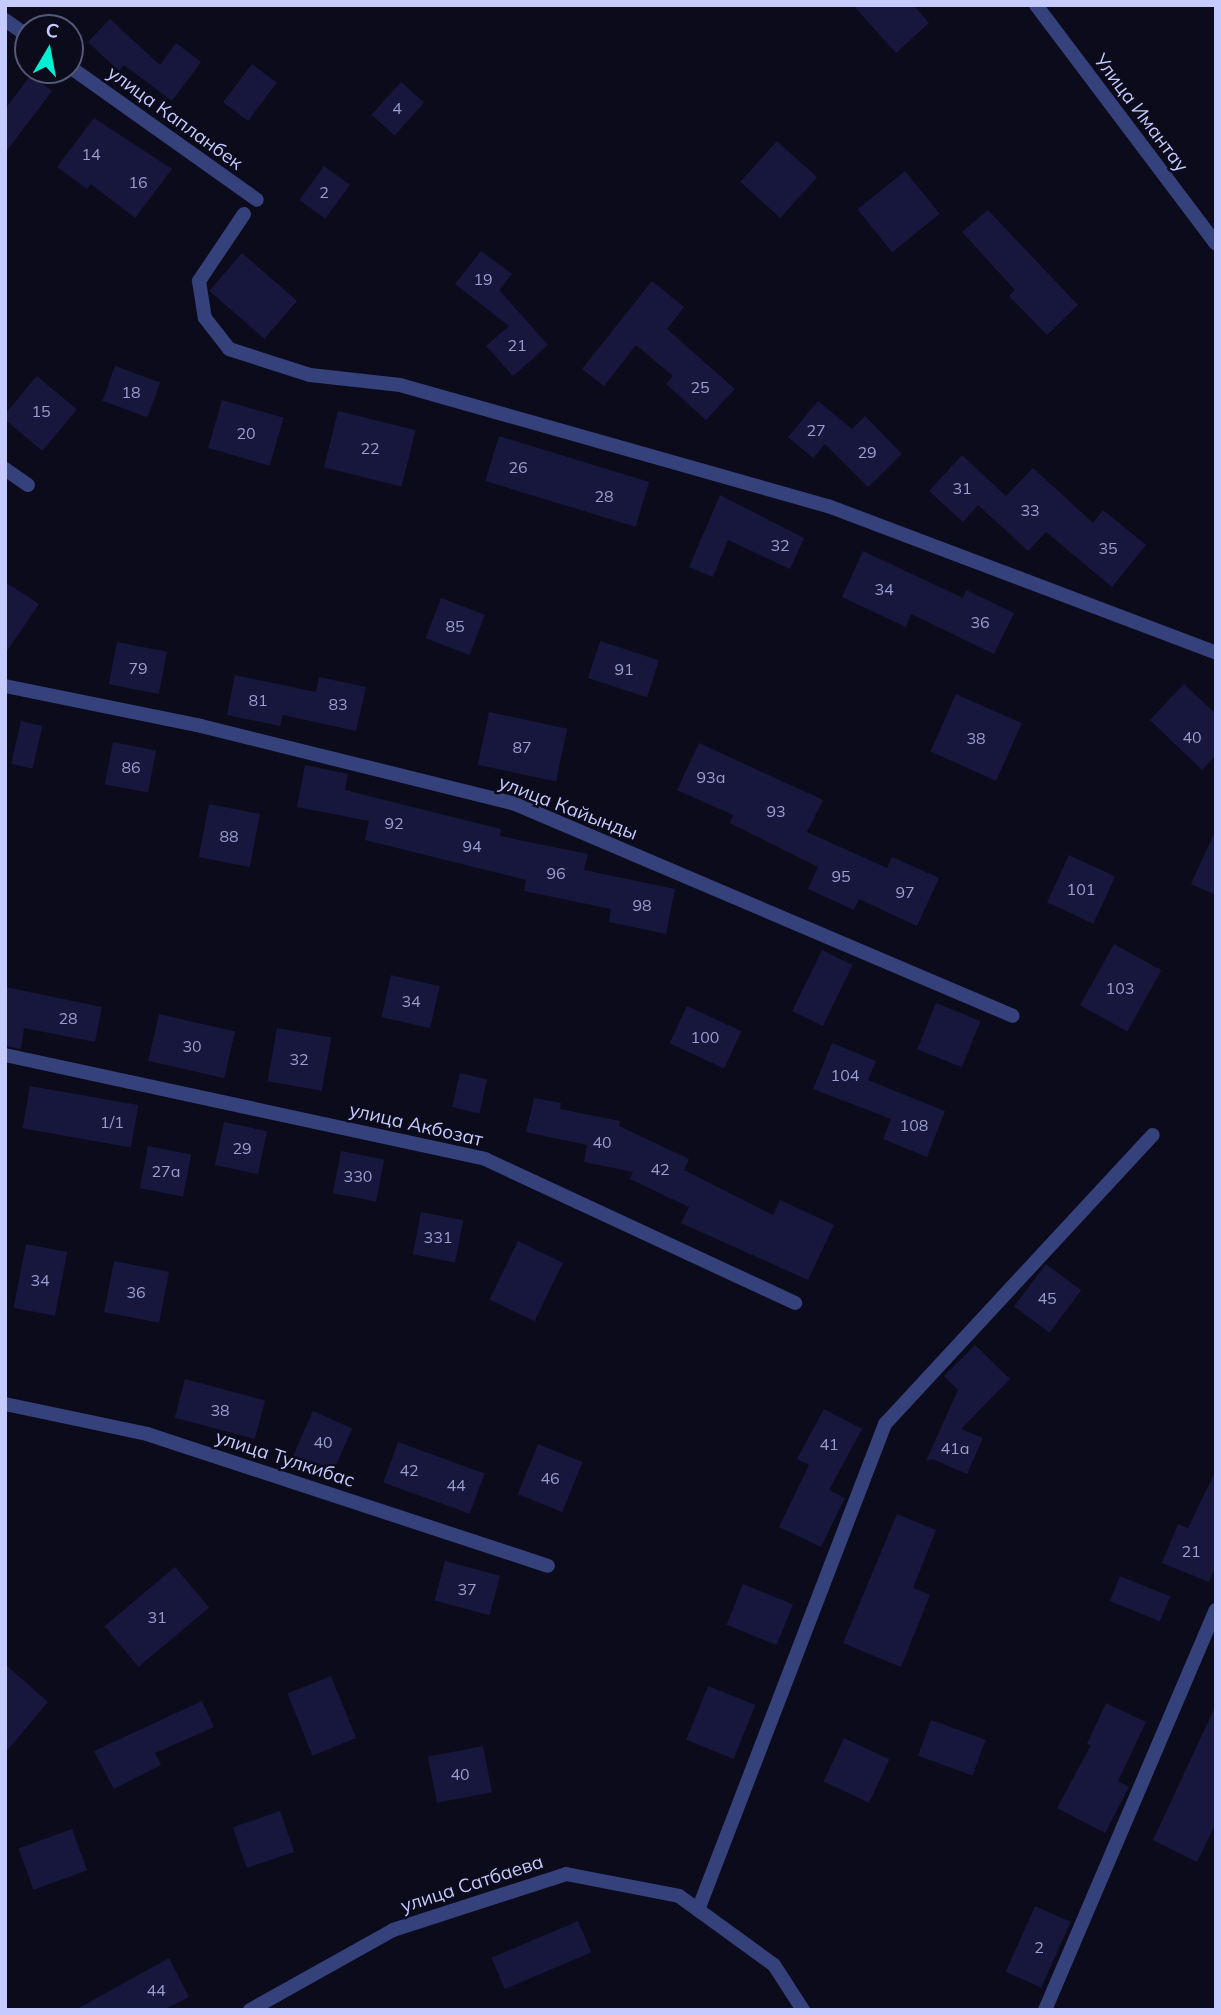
<!DOCTYPE html>
<meta charset="utf-8">
<style>
body{margin:0}
#map{position:relative;width:1221px;height:2015px;overflow:hidden;background:#0b0b1c;font-family:Mulish,sans-serif}
div>[style]{position:absolute}
.building>*{inset:0;background:#17173d;transform-origin:0 0}
.minor>*{height:14px;margin:-7px;padding:0 7px;transform-origin:7px;border-radius:7px;background:#35417b}
span{translate:-50% -50%;white-space:nowrap;text-align:center;line-height:1.15;-webkit-text-stroke:5px #0b0b1c;paint-order:stroke}
.number-label{font-size:16px;color:#9a9ece}
.number-label span{-webkit-text-stroke-width:0}
.street-label{font-size:19px;color:#c5cbff}
.frame{position:absolute;inset:0;border:7px solid #c5cbff;pointer-events:none}
.north{position:absolute;left:14px;top:14px;width:70px;height:70px;box-sizing:border-box;background:#0b0b1c;border:2px solid #555877;border-radius:50%;rotate:10deg;font-size:19px;font-weight:700;line-height:28px;text-align:center;color:#c5cbff}
.north::after{content:'';display:block;margin:auto;width:24px;height:32px;background:#00f0d4;clip-path:polygon(50% 0,100% 100%,50% 72%,0 100%)}
</style>
<div id="map">
<div class="building">
<i style="clip-path:polygon(853px 5px,913px 5px,929px 23px,896px 53px)"></i>
<i style="clip-path:polygon(110px 19px,160px 65px,176px 43px,201px 62px,172px 101px,124px 65px,119px 71px,88px 42px)"></i>
<i style="left:252px;top:64px;width:31px;height:48px;rotate:37deg"></i>
<i style="clip-path:polygon(31px 75px,52px 91px,5px 153px,5px 109px)"></i>
<i style="left:401px;top:82px;width:31px;height:44px;rotate:42deg"></i>
<i style="clip-path:polygon(94px 118px,172px 169px,135px 218px,91px 184px,87px 189px,57px 167px)"></i>
<i style="left:777px;top:141px;width:54px;height:55px;rotate:42deg"></i>
<i style="left:324px;top:166px;width:32px;height:42px;rotate:36deg"></i>
<i style="left:905px;top:171px;width:55px;height:61px;rotate:51deg"></i>
<i style="clip-path:polygon(988px 210px,1078px 305px,1047px 335px,1009px 296px,1015px 290px,962px 232px)"></i>
<i style="clip-path:polygon(481px 251px,512px 274px,499px 290px,548px 345px,513px 376px,486px 346px,509px 326px,455px 284px)"></i>
<i style="left:242px;top:253px;width:73px;height:50px;rotate:41deg"></i>
<i style="clip-path:polygon(652px 281px,684px 307px,667px 329px,735px 389px,706px 420px,666px 384px,673px 376px,636px 345px,604px 386px,582px 369px)"></i>
<i style="left:115px;top:366px;width:48px;height:37px;rotate:20deg"></i>
<i style="left:37px;top:376px;width:52px;height:54px;rotate:40deg"></i>
<i style="left:222px;top:400px;width:64px;height:50px;rotate:16deg"></i>
<i style="clip-path:polygon(818px 401px,852px 429px,865px 416px,902px 454px,868px 487px,825px 444px,813px 458px,788px 437px)"></i>
<i style="left:338px;top:411px;width:80px;height:58px;rotate:14deg"></i>
<i style="left:499px;top:436px;width:157px;height:47px;rotate:17deg"></i>
<i style="clip-path:polygon(962px 455px,1006px 496px,1033px 468px,1093px 523px,1103px 510px,1146px 545px,1112px 587px,1046px 532px,1028px 551px,978px 505px,963px 522px,929px 491px)"></i>
<i style="clip-path:polygon(720px 495px,804px 538px,790px 569px,728px 540px,713px 577px,689px 567px)"></i>
<i style="clip-path:polygon(863px 551px,963px 598px,966px 590px,1014px 613px,994px 654px,911px 614px,906px 627px,842px 597px)"></i>
<i style="clip-path:polygon(5px 582px,39px 604px,5px 654px)"></i>
<i style="left:441px;top:598px;width:47px;height:43px;rotate:21deg"></i>
<i style="left:600px;top:641px;width:62px;height:39px;rotate:18deg"></i>
<i style="left:117px;top:642px;width:51px;height:43px;rotate:11deg"></i>
<i style="clip-path:polygon(235px 675px,316px 692px,319px 677px,366px 687px,356px 731px,283px 715px,280px 726px,227px 715px)"></i>
<i style="clip-path:polygon(1184px 684px,1216px 714px,1216px 755px,1202px 770px,1150px 720px)"></i>
<i style="left:956px;top:694px;width:72px;height:63px;rotate:24deg"></i>
<i style="left:489px;top:712px;width:80px;height:54px;rotate:12deg"></i>
<i style="left:21px;top:721px;width:22px;height:44px;rotate:13deg"></i>
<i style="left:113px;top:742px;width:44px;height:43px;rotate:11deg"></i>
<i style="clip-path:polygon(699px 743px,823px 800px,807px 832px,887px 868px,892px 857px,939px 878px,917px 926px,859px 899px,854px 910px,808px 889px,818px 867px,730px 823px,733px 815px,677px 790px)"></i>
<i style="clip-path:polygon(305px 765px,348px 774px,345px 790px,501px 829px,500px 836px,588px 854px,584px 870px,675px 889px,666px 934px,609px 922px,611px 909px,524px 891px,526px 880px,365px 840px,369px 821px,297px 807px)"></i>
<i style="left:209px;top:804px;width:52px;height:54px;rotate:11deg"></i>
<i style="clip-path:polygon(1216px 829px,1216px 895px,1191px 884px)"></i>
<i style="left:1069px;top:855px;width:51px;height:52px;rotate:25deg"></i>
<i style="left:1114px;top:944px;width:54px;height:70px;rotate:29deg"></i>
<i style="left:822px;top:950px;width:34px;height:68px;rotate:26deg"></i>
<i style="left:391px;top:975px;width:50px;height:43px;rotate:13deg"></i>
<i style="clip-path:polygon(5px 987px,102px 1007px,95px 1042px,24px 1028px,21px 1049px,5px 1046px)"></i>
<i style="left:936px;top:1003px;width:48px;height:50px;rotate:22deg"></i>
<i style="left:687px;top:1006px;width:60px;height:41px;rotate:25deg"></i>
<i style="left:159px;top:1014px;width:78px;height:48px;rotate:13deg"></i>
<i style="left:277px;top:1028px;width:55px;height:54px;rotate:10deg"></i>
<i style="clip-path:polygon(832px 1043px,876px 1061px,868px 1080px,945px 1111px,927px 1157px,883px 1139px,891px 1119px,813px 1089px)"></i>
<i style="left:460px;top:1073px;width:28px;height:35px;rotate:13deg"></i>
<i style="left:30px;top:1086px;width:110px;height:43px;rotate:10deg"></i>
<i style="clip-path:polygon(534px 1098px,561px 1103px,560px 1109px,620px 1121px,619px 1126px,689px 1159px,684px 1170px,773px 1215px,780px 1200px,834px 1225px,808px 1280px,681px 1223px,689px 1207px,630px 1179px,633px 1172px,584px 1162px,587px 1145px,526px 1132px)"></i>
<i style="left:224px;top:1122px;width:44px;height:44px;rotate:12deg"></i>
<i style="left:148px;top:1146px;width:44px;height:43px;rotate:11deg"></i>
<i style="left:341px;top:1151px;width:44px;height:43px;rotate:11deg"></i>
<i style="left:421px;top:1212px;width:43px;height:43px;rotate:11deg"></i>
<i style="left:518px;top:1241px;width:50px;height:65px;rotate:26deg"></i>
<i style="left:26px;top:1244px;width:42px;height:65px;rotate:11deg"></i>
<i style="left:114px;top:1261px;width:56px;height:52px;rotate:11deg"></i>
<i style="left:1046px;top:1264px;width:44px;height:53px;rotate:37deg"></i>
<i style="clip-path:polygon(975px 1345px,1010px 1379px,961px 1429px,983px 1438px,967px 1474px,932px 1459px,926px 1461px,958px 1390px,944px 1376px)"></i>
<i style="left:185px;top:1379px;width:83px;height:40px;rotate:15deg"></i>
<i style="clip-path:polygon(824px 1409px,862px 1429px,829px 1490px,845px 1498px,821px 1547px,779px 1527px,809px 1465px,797px 1459px)"></i>
<i style="left:313px;top:1411px;width:43px;height:50px;rotate:24deg"></i>
<i style="left:398px;top:1442px;width:92px;height:43px;rotate:20deg"></i>
<i style="left:538px;top:1444px;width:48px;height:54px;rotate:22deg"></i>
<i style="clip-path:polygon(1216px 1470px,1216px 1566px,1209px 1582px,1162px 1563px,1178px 1524px,1188px 1528px)"></i>
<i style="clip-path:polygon(897px 1514px,936px 1530px,913px 1588px,930px 1595px,901px 1667px,843px 1643px)"></i>
<i style="left:445px;top:1561px;width:57px;height:41px;rotate:15deg"></i>
<i style="left:175px;top:1567px;width:53px;height:92px;rotate:50deg"></i>
<i style="left:1120px;top:1576px;width:54px;height:27px;rotate:22deg"></i>
<i style="left:743px;top:1584px;width:54px;height:44px;rotate:22deg"></i>
<i style="clip-path:polygon(5px 1664px,48px 1702px,5px 1753px)"></i>
<i style="left:331px;top:1676px;width:67px;height:47px;rotate:68deg"></i>
<i style="left:708px;top:1686px;width:51px;height:58px;rotate:22deg"></i>
<i style="clip-path:polygon(202px 1701px,214px 1727px,155px 1753px,161px 1765px,114px 1789px,94px 1751px)"></i>
<i style="clip-path:polygon(1106px 1703px,1146px 1722px,1118px 1781px,1129px 1787px,1105px 1833px,1057px 1808px,1091px 1745px,1087px 1744px)"></i>
<i style="clip-path:polygon(1216px 1705px,1216px 1823px,1197px 1862px,1153px 1840px)"></i>
<i style="left:931px;top:1720px;width:58px;height:38px;rotate:20deg"></i>
<i style="left:844px;top:1738px;width:50px;height:48px;rotate:25deg"></i>
<i style="left:483px;top:1746px;width:47px;height:56px;rotate:79deg"></i>
<i style="left:280px;top:1811px;width:43px;height:50px;rotate:71deg"></i>
<i style="left:72px;top:1829px;width:44px;height:57px;rotate:70deg"></i>
<i style="left:1035px;top:1906px;width:39px;height:72px;rotate:24deg"></i>
<i style="left:578px;top:1921px;width:34px;height:94px;rotate:67deg"></i>
<i style="clip-path:polygon(169px 1958px,189px 1997px,163px 2010px,75px 2010px)"></i>
</div>
<div class="minor">
<i style="left:1036px;top:5px;width:299px;rotate:53deg"></i>
<i style="left:5px;top:20px;width:28px;rotate:35deg"></i>
<i style="left:70px;top:67px;width:229px;rotate:35.4deg"></i>
<i style="left:244px;top:214px;width:81px;rotate:123.9deg"></i>
<i style="left:199px;top:281px;width:37px;rotate:81deg"></i>
<i style="left:205px;top:318px;width:39px;rotate:52deg"></i>
<i style="left:229px;top:349px;width:85px;rotate:17.8deg"></i>
<i style="left:310px;top:375px;width:91px;rotate:6.3deg"></i>
<i style="left:400px;top:385px;width:445px;rotate:15.8deg"></i>
<i style="left:828px;top:506px;width:415px;rotate:20.7deg"></i>
<i style="left:5px;top:469px;width:28px;rotate:35deg"></i>
<i style="left:5px;top:686px;width:200px;rotate:11.5deg"></i>
<i style="left:201px;top:726px;width:321px;rotate:13.9deg"></i>
<i style="left:513px;top:803px;width:543px;rotate:23.07deg"></i>
<i style="left:5px;top:1055px;width:491px;rotate:12.2deg"></i>
<i style="left:485px;top:1159px;width:342px;rotate:24.9deg"></i>
<i style="left:5px;top:1404px;width:145px;rotate:11.9deg"></i>
<i style="left:147px;top:1434px;width:422px;rotate:18.2deg"></i>
<i style="left:698px;top:1910px;width:521px;rotate:-68.95deg"></i>
<i style="left:885px;top:1424px;width:394px;rotate:-47.2deg"></i>
<i style="left:250px;top:2010px;width:164px;rotate:-29.2deg"></i>
<i style="left:393px;top:1930px;width:182px;rotate:-17.9deg"></i>
<i style="left:566px;top:1874px;width:115px;rotate:11deg"></i>
<i style="left:679px;top:1896px;width:117px;rotate:36deg"></i>
<i style="left:774px;top:1965px;width:54px;rotate:57.2deg"></i>
<i style="left:1045px;top:2010px;width:435px;rotate:-66.9deg"></i>
</div>
<div class="number-label">
<span style="left:397px;top:108px">4</span>
<span style="left:91px;top:154px">14</span>
<span style="left:138px;top:182px">16</span>
<span style="left:324px;top:192px">2</span>
<span style="left:483px;top:279px">19</span>
<span style="left:517px;top:345px">21</span>
<span style="left:700px;top:387px">25</span>
<span style="left:131px;top:392px">18</span>
<span style="left:41px;top:411px">15</span>
<span style="left:816px;top:430px">27</span>
<span style="left:246px;top:433px">20</span>
<span style="left:370px;top:448px">22</span>
<span style="left:867px;top:452px">29</span>
<span style="left:518px;top:467px">26</span>
<span style="left:962px;top:488px">31</span>
<span style="left:604px;top:496px">28</span>
<span style="left:1030px;top:510px">33</span>
<span style="left:780px;top:545px">32</span>
<span style="left:1108px;top:548px">35</span>
<span style="left:884px;top:589px">34</span>
<span style="left:980px;top:622px">36</span>
<span style="left:455px;top:626px">85</span>
<span style="left:138px;top:668px">79</span>
<span style="left:624px;top:669px">91</span>
<span style="left:258px;top:700px">81</span>
<span style="left:338px;top:704px">83</span>
<span style="left:1192px;top:737px">40</span>
<span style="left:976px;top:738px">38</span>
<span style="left:522px;top:747px">87</span>
<span style="left:131px;top:767px">86</span>
<span style="left:711px;top:777px">93а</span>
<span style="left:776px;top:811px">93</span>
<span style="left:394px;top:823px">92</span>
<span style="left:229px;top:836px">88</span>
<span style="left:472px;top:846px">94</span>
<span style="left:556px;top:873px">96</span>
<span style="left:841px;top:876px">95</span>
<span style="left:1081px;top:889px">101</span>
<span style="left:905px;top:892px">97</span>
<span style="left:642px;top:905px">98</span>
<span style="left:1120px;top:988px">103</span>
<span style="left:411px;top:1001px">34</span>
<span style="left:68px;top:1018px">28</span>
<span style="left:705px;top:1037px">100</span>
<span style="left:192px;top:1046px">30</span>
<span style="left:299px;top:1059px">32</span>
<span style="left:845px;top:1075px">104</span>
<span style="left:112px;top:1122px">1/1</span>
<span style="left:914px;top:1125px">108</span>
<span style="left:602px;top:1142px">40</span>
<span style="left:242px;top:1148px">29</span>
<span style="left:660px;top:1169px">42</span>
<span style="left:166px;top:1171px">27а</span>
<span style="left:358px;top:1176px">330</span>
<span style="left:438px;top:1237px">331</span>
<span style="left:40px;top:1280px">34</span>
<span style="left:136px;top:1292px">36</span>
<span style="left:1047px;top:1298px">45</span>
<span style="left:220px;top:1410px">38</span>
<span style="left:323px;top:1442px">40</span>
<span style="left:829px;top:1444px">41</span>
<span style="left:955px;top:1448px">41а</span>
<span style="left:409px;top:1470px">42</span>
<span style="left:550px;top:1478px">46</span>
<span style="left:456px;top:1485px">44</span>
<span style="left:1191px;top:1551px">21</span>
<span style="left:467px;top:1589px">37</span>
<span style="left:157px;top:1617px">31</span>
<span style="left:460px;top:1774px">40</span>
<span style="left:1039px;top:1947px">2</span>
<span style="left:156px;top:1990px">44</span>
</div>
<div class="street-label">
<span style="left:1141px;top:113px;rotate:53deg">Улица Имантау</span>
<span style="left:175px;top:118px;rotate:36deg">улица Капланбек</span>
<span style="left:568px;top:808px;rotate:21deg">улица Кайынды</span>
<span style="left:416px;top:1125px;rotate:13deg">улица Акбозат</span>
<span style="left:285px;top:1459px;rotate:18deg">улица Тулкибас</span>
<span style="left:472px;top:1884px;rotate:-18deg">улица Сатбаева</span>
</div>
<div class="frame"></div>
<div class="north">С</div>
</div>
